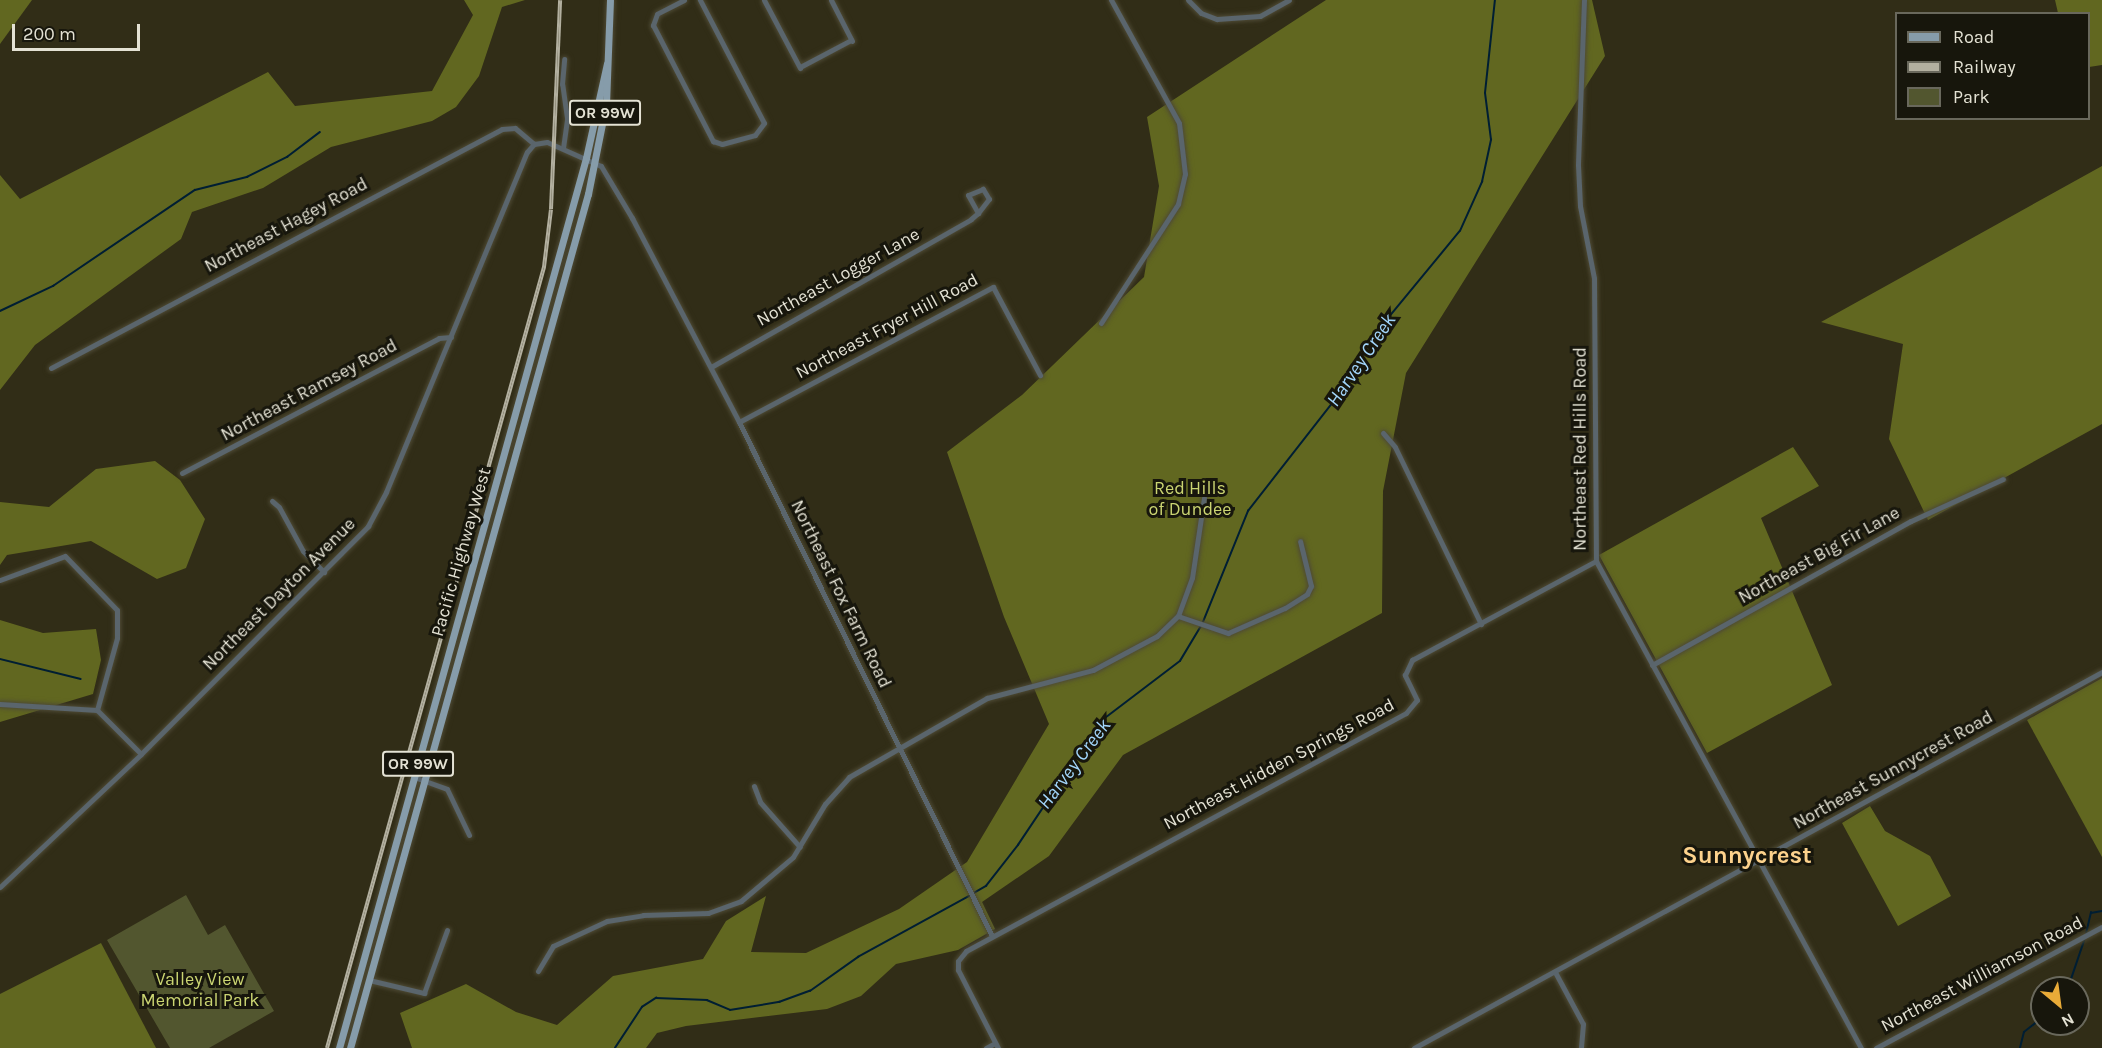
<!DOCTYPE html>
<style>
body{margin:0}
#map{position:relative;width:2102px;height:1048px;overflow:hidden;background:#312d17;font-family:Karla,sans-serif}
div>[style]{position:absolute}
.green>*{inset:0;background:#52562f}
.forest>*{inset:0;background:#616720}
.stream>*{height:1.5px;margin:-0.75px;padding:0 0.75px;transform-origin:0.75px;border-radius:0.75px;background:#001e33}
.roads{filter:drop-shadow(0 0 2px #4e4a35) drop-shadow(0 0 2px #4e4a35)}
.minor>*{height:5px;margin:-2.5px;padding:0 2.5px;transform-origin:2.5px;border-radius:2.5px;background:#5a656c}
.major>*{height:7px;margin:-3.5px;padding:0 3.5px;transform-origin:3.5px;border-radius:3.5px;background:#869caa}
.rail>*{height:4px;margin-top:-2px;transform-origin:0;background:repeating-linear-gradient(90deg,#17160c 0 4.5px,#b3b0a0 0 9px);box-sizing:border-box;border-block:2px solid #b3b0a0}
span{translate:-50% -50%;white-space:nowrap;text-align:center;line-height:1.15;-webkit-text-stroke:6px #17160c;paint-order:stroke}
.shield-label span{padding:2px 4px;background:#17160c;border:2px solid;border-radius:4px;-webkit-text-stroke-width:0}
.shield-label{font-size:16px;color:#e4e2d4;font-weight:700}
.street-label{font-size:18px;color:#e4e2d4}
.park-label{font-size:18px;color:#cbd572}
.water-label{font-size:20px;color:#a2d5fa;font-style:italic}
.district-label{font-size:24px;color:#fdd28c;font-weight:700}
.legend{position:absolute;left:1895px;top:12px;width:195px;height:108px;box-sizing:border-box;background:#17160c;border:2px solid #69685c;margin:0;padding:8px 10px;list-style:none;font-size:18px;color:#e4e2d4}
.legend li{display:flex;align-items:center;gap:12px;height:30px}
.legend b{width:30px;border:2px solid #69685c}
.north{position:absolute;left:2030px;top:976px;width:60px;height:60px;box-sizing:border-box;background:#17160c;border:2px solid #69685c;border-radius:50%;rotate:151deg;font-size:16px;font-weight:700;line-height:24px;text-align:center;color:#e4e2d4}
.north::after{content:'';display:block;margin:auto;width:21px;height:27px;background:#e9ab38;clip-path:polygon(50% 0,100% 100%,50% 72%,0 100%)}
.scale{position:absolute;left:12px;top:24px;width:128px;height:27px;box-sizing:border-box;border:3px solid #e4e2d4;border-top:0;padding-left:8px;font-size:18px;line-height:21px;white-space:nowrap;color:#e4e2d4;-webkit-text-stroke:4px #17160c;paint-order:stroke}
</style>
<div id="map">
<div class="green">
<i style="clip-path:polygon(186px 895px,208px 935px,225px 925px,274px 1011px,209px 1048px,170px 1048px,107px 940px)"></i>
</div>
<div class="forest">
<i style="clip-path:polygon(0 0,32px 0,0 44px)"></i>
<i style="clip-path:polygon(464px 0,525px 0,502px 7px,479px 76px,456px 107px,432px 121px,331px 147px,263px 188px,192px 212px,181px 239px,35px 345px,0 390px,0 175px,20px 199px,268px 72px,295px 106px,432px 91px,473px 15px)"></i>
<i style="clip-path:polygon(1326px 0,1592px 0,1605px 56px,1406px 373px,1383px 491px,1382px 613px,1123px 755px,1049px 856px,982px 902px,995px 929px,958px 950px,896px 964px,861px 996px,827px 1009px,686px 1026px,657px 1033px,646px 1048px,412px 1048px,400px 1013px,466px 984px,516px 1012px,557px 1025px,613px 976px,703px 959px,726px 921px,766px 896px,751px 952px,806px 953px,899px 909px,967px 862px,1049px 724px,1004px 617px,947px 452px,1022px 395px,1144px 277px,1159px 186px,1147px 117px)"></i>
<i style="clip-path:polygon(2055px 0,2102px 0,2102px 65px,2089px 67px,2088px 14px,2058px 13px)"></i>
<i style="clip-path:polygon(2102px 166px,2102px 424px,1928px 520px,1889px 439px,1903px 344px,1821px 322px)"></i>
<i style="clip-path:polygon(1793px 447px,1819px 486px,1761px 518px,1832px 685px,1707px 753px,1599px 555px)"></i>
<i style="clip-path:polygon(155px 461px,180px 480px,205px 519px,186px 568px,157px 579px,91px 541px,7px 555px,0 565px,0 502px,49px 507px,96px 469px)"></i>
<i style="clip-path:polygon(0 620px,43px 633px,96px 629px,101px 660px,93px 694px,0 722px)"></i>
<i style="clip-path:polygon(2102px 678px,2102px 857px,2027px 720px)"></i>
<i style="clip-path:polygon(1870px 806px,1885px 831px,1930px 856px,1951px 896px,1898px 926px,1842px 823px)"></i>
<i style="clip-path:polygon(101px 943px,156px 1048px,0 1048px,0 994px)"></i>
</div>
<div class="stream">
<i style="left:0;top:311px;width:59px;rotate:-25.3deg"></i>
<i style="left:53px;top:286px;width:171px;rotate:-34.1deg"></i>
<i style="left:195px;top:190px;width:54px;rotate:-14deg"></i>
<i style="left:247px;top:177px;width:45px;rotate:-26.6deg"></i>
<i style="left:287px;top:157px;width:41px;rotate:-37.1deg"></i>
<i style="left:1203px;top:622px;width:120px;rotate:-67.9deg"></i>
<i style="left:1248px;top:511px;width:167px;rotate:-52deg"></i>
<i style="left:1351px;top:379px;width:43px;rotate:-64deg"></i>
<i style="left:1370px;top:340px;width:141px;rotate:-50.5deg"></i>
<i style="left:1460px;top:231px;width:54px;rotate:-65.8deg"></i>
<i style="left:1482px;top:182px;width:43px;rotate:-77.9deg"></i>
<i style="left:1491px;top:140px;width:47px;rotate:-97.3deg"></i>
<i style="left:1485px;top:93px;width:94px;rotate:-83.9deg"></i>
<i style="left:0;top:659px;width:83px;rotate:13.9deg"></i>
<i style="left:974px;top:893px;width:14px;rotate:-30deg"></i>
<i style="left:986px;top:886px;width:52px;rotate:-52deg"></i>
<i style="left:1018px;top:845px;width:149px;rotate:-56.2deg"></i>
<i style="left:1101px;top:721px;width:99px;rotate:-37.2deg"></i>
<i style="left:1180px;top:661px;width:41px;rotate:-59deg"></i>
<i style="left:2086px;top:934px;width:22px;rotate:-77deg"></i>
<i style="left:2091px;top:913px;width:11px;rotate:-10deg"></i>
<i style="left:2068px;top:988px;width:53px;rotate:-71.2deg"></i>
<i style="left:615px;top:1048px;width:49px;rotate:-56.6deg"></i>
<i style="left:642px;top:1007px;width:17px;rotate:-33deg"></i>
<i style="left:656px;top:998px;width:51px;rotate:2.2deg"></i>
<i style="left:707px;top:1000px;width:25px;rotate:23deg"></i>
<i style="left:730px;top:1010px;width:50px;rotate:-9.3deg"></i>
<i style="left:779px;top:1002px;width:33px;rotate:-20deg"></i>
<i style="left:810px;top:991px;width:59px;rotate:-35.3deg"></i>
<i style="left:858px;top:957px;width:127px;rotate:-28.8deg"></i>
<i style="left:2020px;top:1048px;width:16px;rotate:-76deg"></i>
<i style="left:2024px;top:1032px;width:23px;rotate:-38deg"></i>
</div>
<div class="roads">
<div class="minor">
<i style="left:684px;top:0;width:30px;rotate:153deg"></i>
<i style="left:657px;top:14px;width:12px;rotate:110deg"></i>
<i style="left:653px;top:25px;width:131px;rotate:62.7deg"></i>
<i style="left:713px;top:141px;width:9px;rotate:18deg"></i>
<i style="left:722px;top:144px;width:34px;rotate:-15deg"></i>
<i style="left:755px;top:135px;width:15px;rotate:-53deg"></i>
<i style="left:764px;top:123px;width:139px;rotate:-117.5deg"></i>
<i style="left:764px;top:0;width:77px;rotate:62.1deg"></i>
<i style="left:831px;top:0;width:46px;rotate:62.9deg"></i>
<i style="left:1188px;top:0;width:18px;rotate:45deg"></i>
<i style="left:1201px;top:13px;width:17px;rotate:21deg"></i>
<i style="left:1217px;top:19px;width:43px;rotate:-4deg"></i>
<i style="left:1260px;top:16px;width:33px;rotate:-29deg"></i>
<i style="left:1584px;top:0;width:165px;rotate:92.1deg"></i>
<i style="left:1578px;top:165px;width:41px;rotate:87.2deg"></i>
<i style="left:1580px;top:206px;width:73px;rotate:79deg"></i>
<i style="left:1594px;top:278px;width:283px;rotate:89.6deg"></i>
<i style="left:1596px;top:561px;width:554px;rotate:61.45deg"></i>
<i style="left:800px;top:67px;width:58px;rotate:-27.9deg"></i>
<i style="left:563px;top:148px;width:30px;rotate:-82deg"></i>
<i style="left:567px;top:118px;width:34px;rotate:-98deg"></i>
<i style="left:562px;top:84px;width:25px;rotate:-85deg"></i>
<i style="left:1101px;top:323px;width:142px;rotate:-57.1deg"></i>
<i style="left:1178px;top:204px;width:31px;rotate:-77deg"></i>
<i style="left:1185px;top:174px;width:51px;rotate:-96.7deg"></i>
<i style="left:1179px;top:123px;width:141px;rotate:-118.9deg"></i>
<i style="left:711px;top:367px;width:299px;rotate:-29.6deg"></i>
<i style="left:971px;top:219px;width:9px;rotate:-41deg"></i>
<i style="left:978px;top:213px;width:18px;rotate:-52deg"></i>
<i style="left:989px;top:199px;width:12px;rotate:-121deg"></i>
<i style="left:983px;top:189px;width:16px;rotate:158deg"></i>
<i style="left:968px;top:195px;width:21px;rotate:61deg"></i>
<i style="left:51px;top:368px;width:510px;rotate:-27.92deg"></i>
<i style="left:502px;top:129px;width:13px;rotate:-4deg"></i>
<i style="left:515px;top:128px;width:25px;rotate:40deg"></i>
<i style="left:739px;top:422px;width:288px;rotate:-28deg"></i>
<i style="left:993px;top:287px;width:100px;rotate:61.9deg"></i>
<i style="left:1383px;top:433px;width:18px;rotate:49deg"></i>
<i style="left:1395px;top:447px;width:197px;rotate:64.1deg"></i>
<i style="left:182px;top:473px;width:290px;rotate:-27.7deg"></i>
<i style="left:439px;top:338px;width:12px;rotate:-5deg"></i>
<i style="left:272px;top:501px;width:9px;rotate:41deg"></i>
<i style="left:279px;top:507px;width:50px;rotate:61.4deg"></i>
<i style="left:303px;top:551px;width:30px;rotate:45deg"></i>
<i style="left:0;top:580px;width:69px;rotate:-20.3deg"></i>
<i style="left:65px;top:556px;width:75px;rotate:46.1deg"></i>
<i style="left:117px;top:610px;width:28px;rotate:90deg"></i>
<i style="left:117px;top:638px;width:75px;rotate:105.5deg"></i>
<i style="left:1178px;top:616px;width:40px;rotate:-69.8deg"></i>
<i style="left:1192px;top:578px;width:81px;rotate:-81.5deg"></i>
<i style="left:1652px;top:665px;width:296px;rotate:-29.1deg"></i>
<i style="left:1911px;top:521px;width:101px;rotate:-24.5deg"></i>
<i style="left:0;top:704px;width:97px;rotate:3.5deg"></i>
<i style="left:97px;top:710px;width:62px;rotate:45deg"></i>
<i style="left:414px;top:777px;width:35px;rotate:20deg"></i>
<i style="left:447px;top:789px;width:51px;rotate:64.4deg"></i>
<i style="left:754px;top:786px;width:17px;rotate:69deg"></i>
<i style="left:760px;top:802px;width:60px;rotate:48.4deg"></i>
<i style="left:0;top:887px;width:194px;rotate:-43.3deg"></i>
<i style="left:141px;top:754px;width:322px;rotate:-45.1deg"></i>
<i style="left:368px;top:526px;width:38px;rotate:-62deg"></i>
<i style="left:386px;top:492px;width:368px;rotate:-67.5deg"></i>
<i style="left:527px;top:152px;width:11px;rotate:-49deg"></i>
<i style="left:534px;top:144px;width:13px;rotate:-9deg"></i>
<i style="left:547px;top:142px;width:59px;rotate:24deg"></i>
<i style="left:601px;top:166px;width:61px;rotate:59.2deg"></i>
<i style="left:632px;top:218px;width:230px;rotate:62.3deg"></i>
<i style="left:739px;top:422px;width:573px;rotate:63.79deg"></i>
<i style="left:538px;top:971px;width:29px;rotate:-59deg"></i>
<i style="left:553px;top:946px;width:60px;rotate:-24.8deg"></i>
<i style="left:607px;top:921px;width:36px;rotate:-9deg"></i>
<i style="left:643px;top:915px;width:65px;rotate:-1.8deg"></i>
<i style="left:708px;top:913px;width:35px;rotate:-20deg"></i>
<i style="left:741px;top:901px;width:68px;rotate:-40.2deg"></i>
<i style="left:793px;top:857px;width:62px;rotate:-58.9deg"></i>
<i style="left:825px;top:804px;width:36px;rotate:-48deg"></i>
<i style="left:849px;top:777px;width:159px;rotate:-29.8deg"></i>
<i style="left:987px;top:698px;width:110px;rotate:-14.8deg"></i>
<i style="left:1093px;top:670px;width:72px;rotate:-28deg"></i>
<i style="left:1157px;top:636px;width:29px;rotate:-44deg"></i>
<i style="left:1178px;top:616px;width:53px;rotate:18.8deg"></i>
<i style="left:1228px;top:633px;width:62px;rotate:-23.7deg"></i>
<i style="left:1285px;top:608px;width:26px;rotate:-32deg"></i>
<i style="left:1307px;top:594px;width:9px;rotate:-63deg"></i>
<i style="left:1311px;top:586px;width:46px;rotate:-103.7deg"></i>
<i style="left:1555px;top:972px;width:59px;rotate:61.7deg"></i>
<i style="left:1583px;top:1024px;width:24px;rotate:95deg"></i>
<i style="left:369px;top:980px;width:57px;rotate:13.3deg"></i>
<i style="left:424px;top:993px;width:67px;rotate:-69.9deg"></i>
<i style="left:986px;top:1048px;width:10px;rotate:-29deg"></i>
<i style="left:998px;top:1048px;width:88px;rotate:-117.1deg"></i>
<i style="left:958px;top:970px;width:9px;rotate:-90deg"></i>
<i style="left:958px;top:961px;width:13px;rotate:-51deg"></i>
<i style="left:966px;top:951px;width:500px;rotate:-28.41deg"></i>
<i style="left:1406px;top:713px;width:17px;rotate:-50deg"></i>
<i style="left:1417px;top:700px;width:28px;rotate:-116deg"></i>
<i style="left:1405px;top:675px;width:17px;rotate:-65deg"></i>
<i style="left:1412px;top:660px;width:209px;rotate:-28.3deg"></i>
<i style="left:1414px;top:1048px;width:784px;rotate:-28.66deg"></i>
<i style="left:1876px;top:1048px;width:256px;rotate:-28.2deg"></i>
</div>
<div class="major">
<i style="left:339px;top:1048px;width:924px;rotate:-74.49deg"></i>
<i style="left:586px;top:158px;width:97px;rotate:-77.5deg"></i>
<i style="left:350px;top:1048px;width:887px;rotate:-74.43deg"></i>
<i style="left:588px;top:194px;width:92px;rotate:-78.7deg"></i>
<i style="left:606px;top:104px;width:104px;rotate:-87.8deg"></i>
</div>
</div>
<div class="rail">
<i style="left:327px;top:1048px;width:811px;rotate:-74.47deg"></i>
<i style="left:544px;top:267px;width:58px;rotate:-83.1deg"></i>
<i style="left:551px;top:209px;width:209px;rotate:-87.5deg"></i>
</div>
<div class="shield-label">
<span style="left:605px;top:113px">OR 99W</span>
<span style="left:418px;top:764px">OR 99W</span>
</div>
<div class="street-label">
<span style="left:286px;top:225px;rotate:-28deg">Northeast Hagey Road</span>
<span style="left:838px;top:277px;rotate:-29deg">Northeast Logger Lane</span>
<span style="left:887px;top:326px;rotate:-28deg">Northeast Fryer Hill Road</span>
<span style="left:309px;top:390px;rotate:-28deg">Northeast Ramsey Road</span>
<span style="left:1580px;top:449px;rotate:-90deg">Northeast Red Hills Road</span>
<span style="left:461px;top:552px;rotate:-74deg">Pacific Highway West</span>
<span style="left:1819px;top:555px;rotate:-29deg">Northeast Big Fir Lane</span>
<span style="left:279px;top:594px;rotate:-45deg">Northeast Dayton Avenue</span>
<span style="left:841px;top:594px;rotate:64deg">Northeast Fox Farm Road</span>
<span style="left:1279px;top:764px;rotate:-28deg">Northeast Hidden Springs Road</span>
<span style="left:1893px;top:770px;rotate:-29deg">Northeast Sunnycrest Road</span>
<span style="left:1982px;top:974px;rotate:-28deg">Northeast Williamson Road</span>
</div>
<div class="park-label">
<span style="left:1190px;top:499px">Red Hills<br>of Dundee</span>
<span style="left:200px;top:990px">Valley View<br>Memorial Park</span>
</div>
<div class="water-label">
<span style="left:1361px;top:360px;rotate:-56deg">Harvey Creek</span>
<span style="left:1074px;top:764px;rotate:-53deg">Harvey Creek</span>
</div>
<div class="district-label">
<span style="left:1747px;top:856px">Sunnycrest</span>
</div>
<ul class="legend">
<li><b style="height:8px;background:#869caa"></b>Road</li>
<li><b style="height:8px;background:#b3b0a0"></b>Railway</li>
<li><b style="height:16px;background:#52562f"></b>Park</li>
</ul>
<div class="north">N</div>
<div class="scale">200 m</div>
</div>
